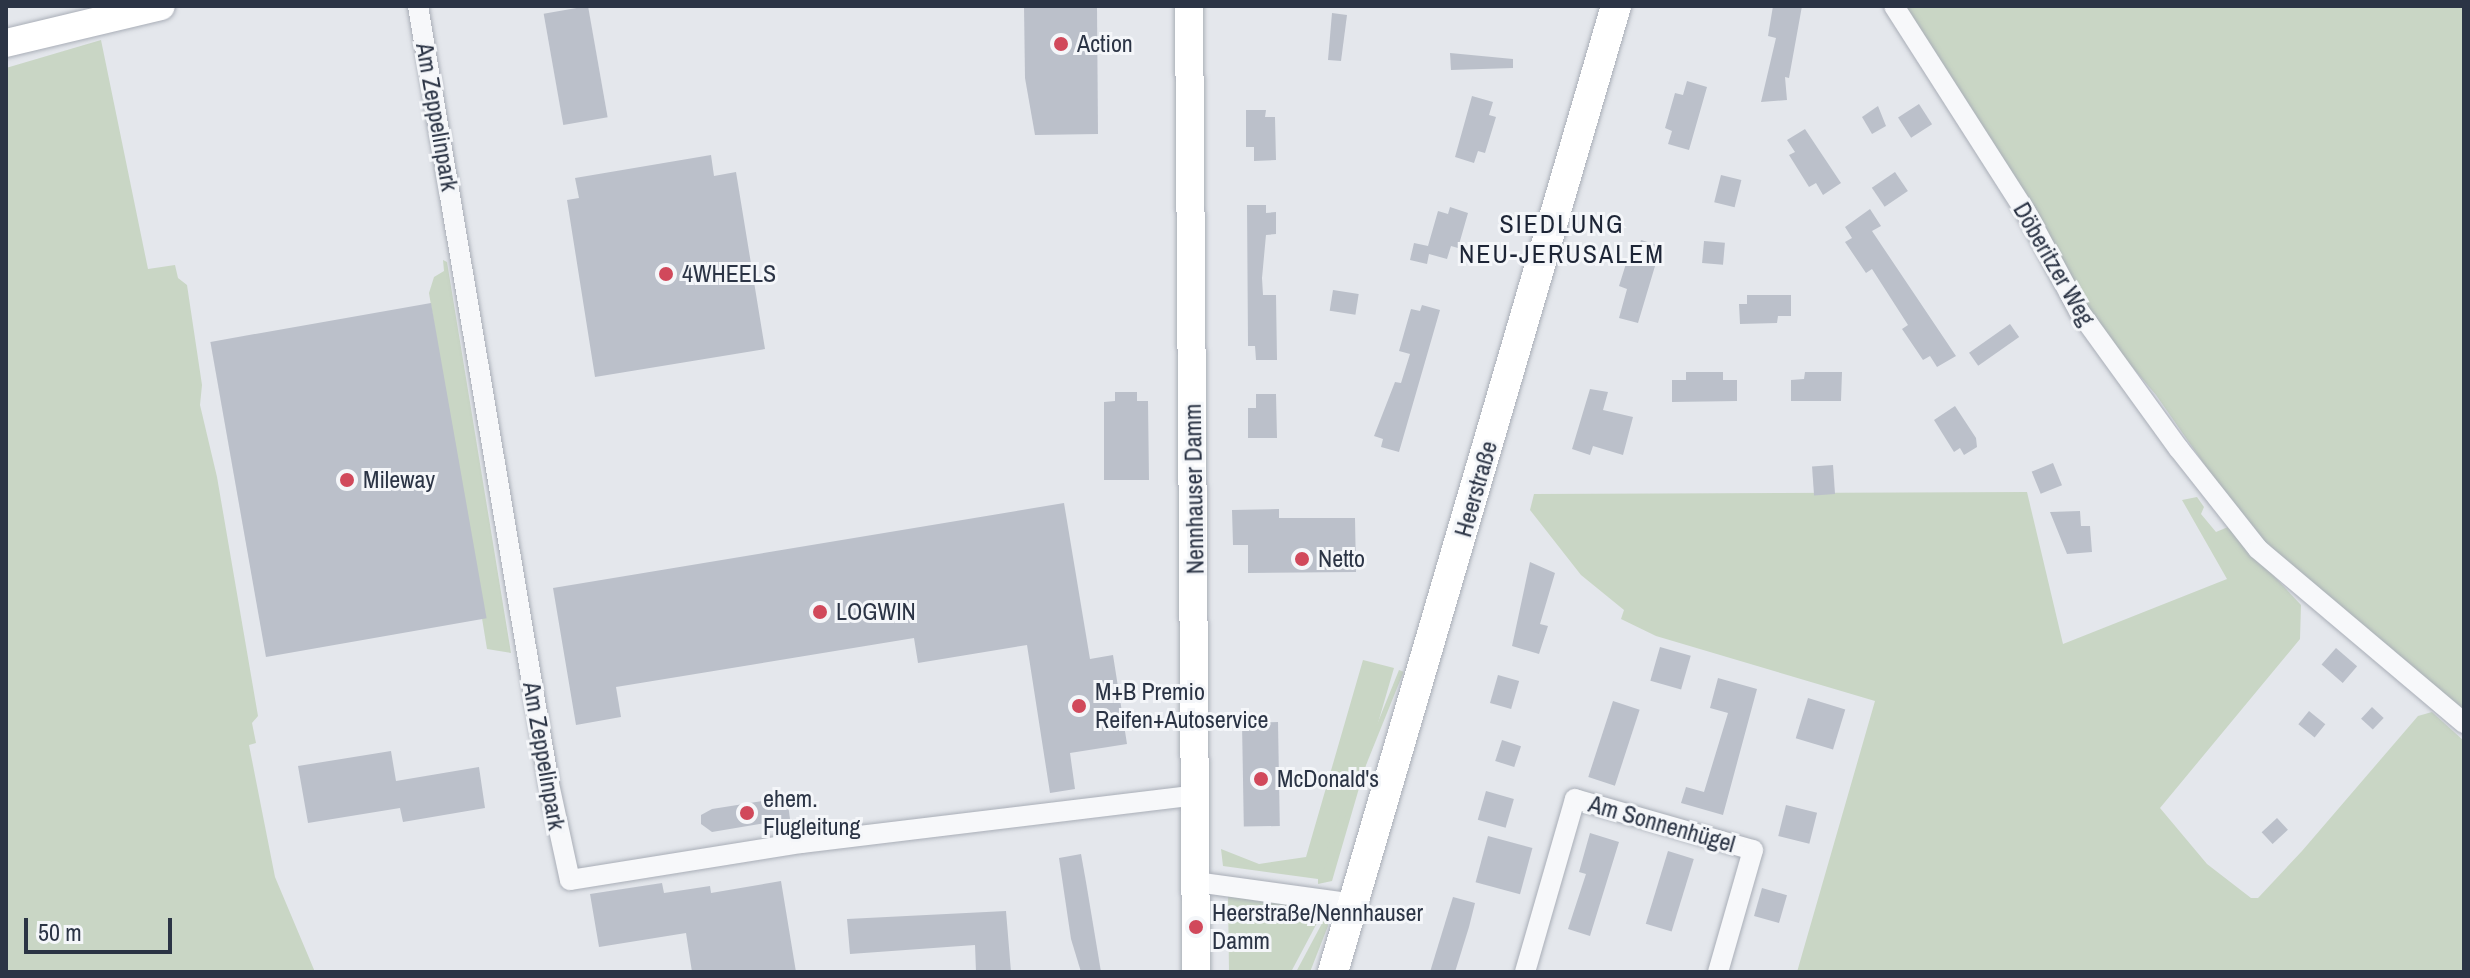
<!DOCTYPE html>
<meta charset="utf-8">
<style>
body{margin:0}
#map{position:relative;width:2470px;height:978px;overflow:hidden;background:#e4e7ec;font-family:"Archivo Narrow",sans-serif}
div>[style]{position:absolute}
.green>*{inset:0;background:#c9d6c5;transform-origin:0 0}
.building>*{inset:0;background:#bbc0ca;transform-origin:0 0}
.roads{filter:drop-shadow(0 0 2px #a9aeb7) drop-shadow(0 0 2px #a9aeb7)}
.minor>*{height:20px;margin:-10px;padding:0 10px;transform-origin:10px;border-radius:10px;background:#f7f8fa}
.secondary>*{height:28px;margin:-14px;padding:0 14px;transform-origin:14px;border-radius:14px;background:#fff}
.primary>*{height:30px;margin:-15px;padding:0 15px;transform-origin:15px;border-radius:15px;background:#fff}
.dots>*{width:22px;height:22px;translate:-50% -50%;box-sizing:border-box;border:4px solid #f4f6f9;border-radius:50%}
span{translate:-50% -50%;white-space:nowrap;text-align:center;line-height:1.15;-webkit-text-stroke:6px #f4f6f9;paint-order:stroke}
.poi-label{font-size:24px;color:#2b3445}
.left{translate:0 -50%;text-align:left}
.street-label{font-size:24px;color:#2b3445}
.neighbourhood-label{font-size:26px;color:#1d2536;letter-spacing:2px}
.frame{position:absolute;inset:0;border:8px solid #2b3445;pointer-events:none}
.scale{position:absolute;left:24px;top:918px;width:148px;height:36px;box-sizing:border-box;border:4px solid #2b3445;border-top:0;padding-left:10px;font-size:24px;line-height:28px;white-space:nowrap;color:#2b3445;-webkit-text-stroke:6px #f4f6f9;paint-order:stroke}
</style>
<div id="map">
<div class="green">
<i style="clip-path:polygon(1903px 6px,2464px 6px,2464px 712px,2255px 537px,2156px 395px,2083px 309px)"></i>
<i style="clip-path:polygon(101px 40px,148px 269px,175px 265px,178px 278px,187px 285px,202px 385px,200px 405px,217px 477px,258px 716px,252px 723px,256px 743px,249px 745px,275px 877px,315px 972px,6px 972px,6px 68px)"></i>
<i style="clip-path:polygon(443px 260px,447px 262px,511px 653px,487px 649px,429px 293px,434px 277px,444px 271px)"></i>
<i style="clip-path:polygon(2027px 492px,2063px 644px,2227px 579px,2182px 500px,2197px 497px,2204px 507px,2201px 514px,2216px 532px,2228px 527px,2301px 605px,2300px 639px,2160px 808px,2207px 864px,2251px 898px,2258px 898px,2302px 851px,2418px 716px,2432px 712px,2464px 741px,2464px 972px,1797px 972px,1875px 701px,1656px 636px,1621px 619px,1624px 610px,1581px 575px,1530px 510px,1534px 494px)"></i>
<i style="clip-path:polygon(1363px 660px,1394px 668px,1332px 881px,1318px 884px,1318px 879px,1223px 866px,1221px 849px,1259px 864px,1306px 857px)"></i>
<i style="left:1399px;top:670px;width:5px;height:221px;rotate:22deg"></i>
<i style="clip-path:polygon(1228px 895px,1319px 905px,1317px 923px,1291px 972px,1229px 972px)"></i>
<i style="clip-path:polygon(1327px 914px,1328px 926px,1310px 972px,1296px 972px)"></i>
</div>
<div class="building">
<i style="left:588px;top:6px;width:113px;height:45px;rotate:80deg"></i>
<i style="clip-path:polygon(1024px 6px,1097px 8px,1098px 134px,1035px 135px,1025px 78px)"></i>
<i style="clip-path:polygon(1773px 6px,1802px 6px,1789px 78px,1785px 77px,1787px 100px,1761px 102px,1776px 38px,1768px 36px)"></i>
<i style="clip-path:polygon(1332px 13px,1347px 15px,1341px 61px,1328px 60px)"></i>
<i style="clip-path:polygon(1450px 53px,1513px 59px,1513px 68px,1451px 70px)"></i>
<i style="clip-path:polygon(1687px 81px,1707px 87px,1689px 150px,1668px 144px,1672px 131px,1665px 128px,1675px 93px,1683px 95px)"></i>
<i style="clip-path:polygon(1472px 96px,1493px 102px,1489px 115px,1496px 117px,1485px 153px,1478px 151px,1474px 163px,1455px 157px)"></i>
<i style="left:1919px;top:104px;width:24px;height:25px;rotate:57deg"></i>
<i style="clip-path:polygon(1878px 106px,1886px 126px,1872px 134px,1862px 117px)"></i>
<i style="clip-path:polygon(1246px 110px,1266px 110px,1265px 117px,1275px 117px,1276px 160px,1254px 161px,1254px 147px,1246px 147px)"></i>
<i style="clip-path:polygon(1805px 129px,1841px 183px,1823px 195px,1816px 183px,1809px 187px,1789px 155px,1795px 152px,1787px 140px)"></i>
<i style="clip-path:polygon(711px 155px,714px 176px,736px 172px,765px 349px,595px 377px,567px 200px,579px 198px,575px 178px)"></i>
<i style="left:1895px;top:172px;width:23px;height:28px;rotate:56deg"></i>
<i style="left:1721px;top:175px;width:21px;height:28px;rotate:14deg"></i>
<i style="clip-path:polygon(1247px 205px,1266px 205px,1266px 213px,1276px 212px,1276px 234px,1266px 235px,1262px 278px,1263px 295px,1276px 295px,1277px 360px,1256px 360px,1255px 346px,1248px 346px)"></i>
<i style="clip-path:polygon(1450px 207px,1468px 213px,1458px 248px,1451px 246px,1447px 259px,1429px 254px,1427px 264px,1410px 260px,1414px 243px,1428px 246px,1438px 211px,1448px 214px)"></i>
<i style="clip-path:polygon(1870px 209px,1881px 226px,1872px 231px,1956px 356px,1937px 367px,1930px 356px,1923px 360px,1902px 329px,1908px 325px,1872px 269px,1866px 273px,1845px 242px,1852px 238px,1845px 227px)"></i>
<i style="clip-path:polygon(1641px 240px,1661px 246px,1638px 323px,1619px 318px,1627px 289px,1619px 286px,1630px 251px,1637px 253px)"></i>
<i style="left:1704px;top:241px;width:21px;height:22px;rotate:5deg"></i>
<i style="left:1333px;top:290px;width:26px;height:21px;rotate:9deg"></i>
<i style="clip-path:polygon(1747px 295px,1791px 295px,1791px 316px,1778px 316px,1777px 323px,1740px 324px,1739px 304px,1747px 304px)"></i>
<i style="left:431px;top:303px;width:320px;height:224px;rotate:80deg"></i>
<i style="clip-path:polygon(1422px 305px,1440px 310px,1399px 452px,1381px 447px,1383px 439px,1374px 436px,1395px 382px,1401px 383px,1410px 354px,1399px 351px,1411px 309px,1420px 311px)"></i>
<i style="left:2010px;top:324px;width:16px;height:50px;rotate:55deg"></i>
<i style="clip-path:polygon(1686px 372px,1723px 372px,1723px 380px,1737px 380px,1737px 401px,1672px 402px,1672px 380px,1686px 380px)"></i>
<i style="clip-path:polygon(1805px 372px,1842px 372px,1841px 401px,1791px 401px,1791px 380px,1804px 379px)"></i>
<i style="clip-path:polygon(1590px 389px,1608px 392px,1603px 410px,1633px 417px,1623px 455px,1593px 446px,1590px 455px,1572px 449px)"></i>
<i style="clip-path:polygon(1115px 392px,1137px 392px,1137px 401px,1148px 401px,1149px 480px,1104px 480px,1104px 402px,1115px 401px)"></i>
<i style="clip-path:polygon(1256px 394px,1276px 394px,1277px 438px,1248px 438px,1248px 408px,1256px 408px)"></i>
<i style="clip-path:polygon(1955px 406px,1976px 438px,1977px 447px,1964px 455px,1960px 448px,1954px 452px,1934px 420px)"></i>
<i style="left:2053px;top:463px;width:24px;height:23px;rotate:68deg"></i>
<i style="left:1833px;top:465px;width:29px;height:21px;rotate:86deg"></i>
<i style="clip-path:polygon(1064px 503px,1090px 659px,1113px 655px,1127px 744px,1070px 753px,1075px 789px,1050px 793px,1027px 645px,918px 663px,914px 638px,616px 687px,621px 717px,576px 725px,553px 588px)"></i>
<i style="clip-path:polygon(1279px 509px,1279px 518px,1355px 518px,1356px 572px,1248px 573px,1248px 545px,1233px 545px,1232px 510px)"></i>
<i style="clip-path:polygon(2080px 511px,2081px 526px,2090px 526px,2092px 552px,2067px 554px,2050px 512px)"></i>
<i style="clip-path:polygon(1530px 562px,1555px 573px,1540px 624px,1548px 626px,1539px 654px,1512px 646px)"></i>
<i style="left:1660px;top:647px;width:32px;height:35px;rotate:16deg"></i>
<i style="left:2336px;top:648px;width:28px;height:22px;rotate:41deg"></i>
<i style="left:1498px;top:675px;width:22px;height:29px;rotate:16deg"></i>
<i style="clip-path:polygon(1718px 678px,1757px 689px,1723px 815px,1681px 803px,1686px 787px,1704px 792px,1728px 713px,1710px 708px)"></i>
<i style="left:1808px;top:698px;width:39px;height:42px;rotate:17deg"></i>
<i style="left:1613px;top:701px;width:28px;height:80px;rotate:18deg"></i>
<i style="left:2372px;top:707px;width:16px;height:16px;rotate:43deg"></i>
<i style="left:2309px;top:711px;width:21px;height:17px;rotate:39deg"></i>
<i style="left:1278px;top:722px;width:104px;height:36px;rotate:89deg"></i>
<i style="left:1502px;top:740px;width:20px;height:22px;rotate:18deg"></i>
<i style="clip-path:polygon(391px 751px,396px 781px,479px 767px,485px 808px,403px 822px,400px 808px,308px 823px,298px 766px)"></i>
<i style="left:1486px;top:791px;width:29px;height:30px;rotate:16deg"></i>
<i style="clip-path:polygon(787px 797px,790px 819px,712px 832px,701px 824px,701px 815px,712px 809px)"></i>
<i style="left:1786px;top:805px;width:32px;height:32px;rotate:14deg"></i>
<i style="left:2277px;top:818px;width:16px;height:21px;rotate:47deg"></i>
<i style="clip-path:polygon(1590px 833px,1619px 842px,1590px 936px,1568px 929px,1586px 874px,1579px 872px)"></i>
<i style="left:1488px;top:836px;width:46px;height:48px;rotate:15deg"></i>
<i style="left:1668px;top:851px;width:27px;height:76px;rotate:17deg"></i>
<i style="clip-path:polygon(1081px 854px,1086px 882px,1101px 972px,1081px 972px,1071px 939px,1059px 858px)"></i>
<i style="clip-path:polygon(781px 881px,796px 972px,692px 972px,686px 933px,599px 947px,590px 894px,662px 883px,664px 893px,710px 886px,711px 893px)"></i>
<i style="left:1762px;top:888px;width:26px;height:29px;rotate:16deg"></i>
<i style="clip-path:polygon(1453px 897px,1475px 903px,1469px 927px,1455px 972px,1430px 972px)"></i>
<i style="clip-path:polygon(1006px 911px,1011px 972px,976px 972px,975px 945px,850px 954px,847px 919px)"></i>
</div>
<div class="roads">
<div class="minor">
<i style="left:418px;top:6px;width:789px;rotate:80.44deg"></i>
<i style="left:549px;top:784px;width:98px;rotate:77.7deg"></i>
<i style="left:570px;top:880px;width:234px;rotate:-9.1deg"></i>
<i style="left:801px;top:843px;width:399px;rotate:-6.9deg"></i>
<i style="left:1894px;top:6px;width:247px;rotate:57.4deg"></i>
<i style="left:2027px;top:214px;width:110px;rotate:61.8deg"></i>
<i style="left:2079px;top:311px;width:170px;rotate:54.1deg"></i>
<i style="left:2179px;top:449px;width:127px;rotate:51.7deg"></i>
<i style="left:2258px;top:549px;width:270px;rotate:40.2deg"></i>
<i style="left:1196px;top:882px;width:161px;rotate:7.9deg"></i>
<i style="left:1525px;top:972px;width:180px;rotate:-73.9deg"></i>
<i style="left:1575px;top:799px;width:185px;rotate:16deg"></i>
<i style="left:1753px;top:850px;width:127px;rotate:106deg"></i>
</div>
<div class="secondary">
<i style="left:1189px;top:6px;width:966px;rotate:89.58deg"></i>
<i style="left:6px;top:43px;width:159px;rotate:-13.4deg"></i>
</div>
<div class="primary">
<i style="left:1333px;top:972px;width:1007px;rotate:-73.67deg"></i>
</div>
</div>
<div class="dots">
<i style="left:1061px;top:44px;background:#d1495b"></i>
<i style="left:666px;top:274px;background:#d1495b"></i>
<i style="left:347px;top:480px;background:#d1495b"></i>
<i style="left:1302px;top:559px;background:#d1495b"></i>
<i style="left:820px;top:612px;background:#d1495b"></i>
<i style="left:1079px;top:706px;background:#d1495b"></i>
<i style="left:1261px;top:779px;background:#d1495b"></i>
<i style="left:747px;top:813px;background:#d1495b"></i>
<i style="left:1196px;top:927px;background:#d1495b"></i>
</div>
<div class="poi-label">
<span class="left" style="left:1077px;top:44px">Action</span>
<span class="left" style="left:682px;top:274px">4WHEELS</span>
<span class="left" style="left:363px;top:480px">Mileway</span>
<span class="left" style="left:1318px;top:559px">Netto</span>
<span class="left" style="left:836px;top:612px">LOGWIN</span>
<span class="left" style="left:1095px;top:706px">M+B Premio<br>Reifen+Autoservice</span>
<span class="left" style="left:1277px;top:779px">McDonald's</span>
<span class="left" style="left:763px;top:813px">ehem.<br>Flugleitung</span>
<span class="left" style="left:1212px;top:927px">Heerstraße/Nennhauser<br>Damm</span>
</div>
<div class="street-label">
<span style="left:437px;top:117px;rotate:80deg">Am Zeppelinpark</span>
<span style="left:2054px;top:264px;rotate:60deg">Döberitzer Weg</span>
<span style="left:1194px;top:489px;rotate:-91deg">Nennhauser Damm</span>
<span style="left:1476px;top:489px;rotate:-74deg">Heerstraße</span>
<span style="left:544px;top:756px;rotate:80deg">Am Zeppelinpark</span>
<span style="left:1662px;top:824px;rotate:16deg">Am Sonnenhügel</span>
</div>
<div class="neighbourhood-label">
<span style="left:1562px;top:239px">SIEDLUNG<br>NEU-JERUSALEM</span>
</div>
<div class="frame"></div>
<div class="scale">50 m</div>
</div>
